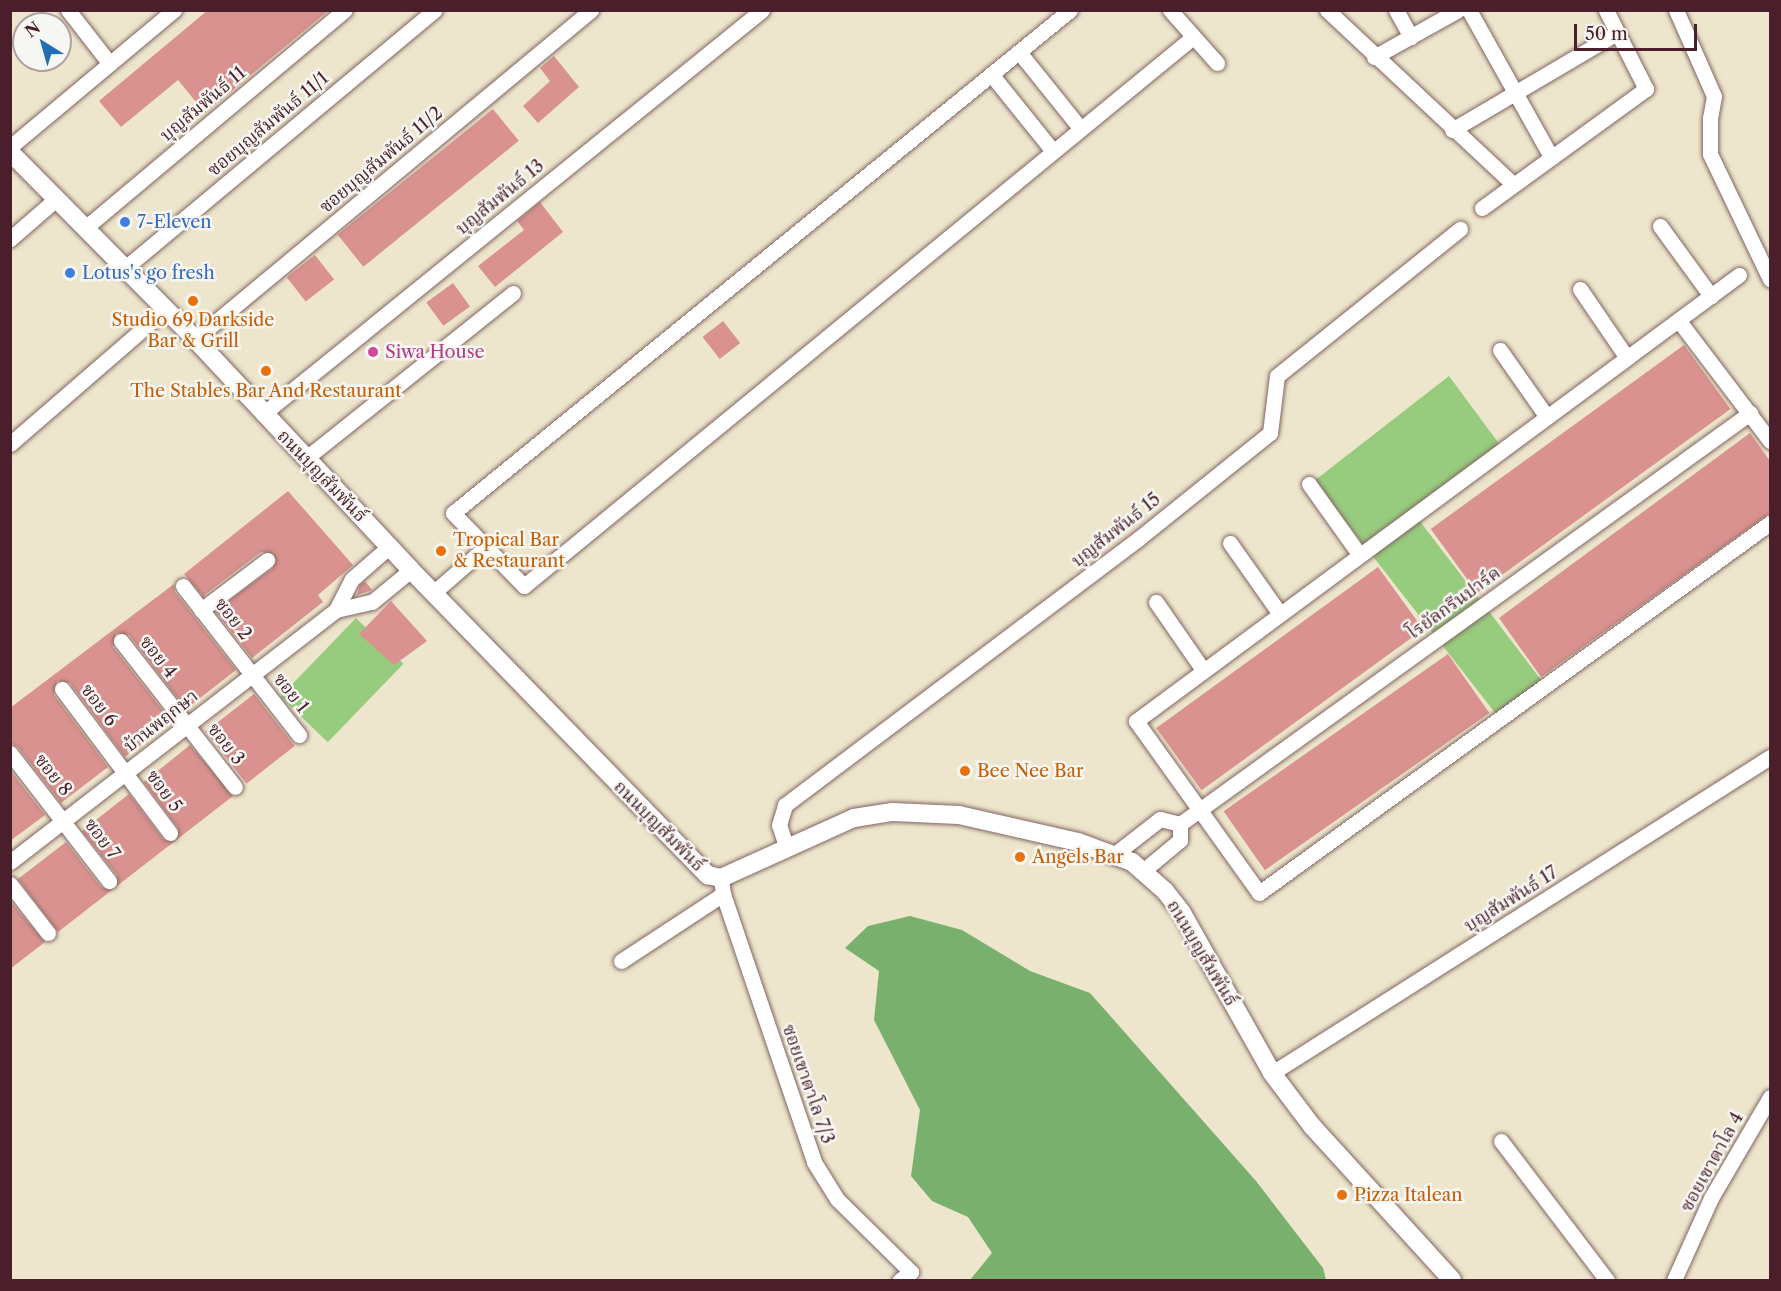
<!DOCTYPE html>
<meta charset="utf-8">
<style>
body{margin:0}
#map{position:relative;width:1781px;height:1291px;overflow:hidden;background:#ede6cc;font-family:"Libre Caslon Text","Noto Serif Thai",serif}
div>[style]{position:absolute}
.green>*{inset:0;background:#97cc7e;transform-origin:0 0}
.forest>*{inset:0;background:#79b06d}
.building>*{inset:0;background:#d9928f;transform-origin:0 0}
.roads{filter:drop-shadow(0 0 2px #836563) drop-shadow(0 0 2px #836563)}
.minor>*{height:15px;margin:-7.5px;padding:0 7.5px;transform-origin:7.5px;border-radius:7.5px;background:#fff}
.tertiary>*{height:18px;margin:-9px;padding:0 9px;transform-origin:9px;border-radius:9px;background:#fff}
.dots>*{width:16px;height:16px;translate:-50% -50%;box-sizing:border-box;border:3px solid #f6f6f2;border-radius:50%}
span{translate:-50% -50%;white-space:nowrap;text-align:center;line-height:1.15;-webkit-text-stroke:5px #f6f6f2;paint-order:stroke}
.street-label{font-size:18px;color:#4a1f2b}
.shop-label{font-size:18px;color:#366cbe}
.left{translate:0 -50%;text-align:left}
.food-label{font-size:18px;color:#c56008}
.hotel-label{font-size:18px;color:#b23c85}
.frame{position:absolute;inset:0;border:12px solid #4a1f2b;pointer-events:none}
.north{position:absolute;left:12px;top:12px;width:60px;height:60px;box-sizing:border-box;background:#f6f6f2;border:2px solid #b1a0a2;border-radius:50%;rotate:323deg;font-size:16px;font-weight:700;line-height:24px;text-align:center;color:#4a1f2b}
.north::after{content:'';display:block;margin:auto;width:21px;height:27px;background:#1f6fb2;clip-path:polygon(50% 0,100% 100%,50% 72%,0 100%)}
.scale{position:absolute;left:1574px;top:24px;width:123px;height:27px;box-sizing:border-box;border:3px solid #4a1f2b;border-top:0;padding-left:8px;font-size:18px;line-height:21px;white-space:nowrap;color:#4a1f2b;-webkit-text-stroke:4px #f6f6f2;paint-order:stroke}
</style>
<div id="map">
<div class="green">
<i style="clip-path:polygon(1449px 376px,1500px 445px,1412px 511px,1542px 681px,1496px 714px,1314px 481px)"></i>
<i style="left:356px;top:618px;width:66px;height:109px;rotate:44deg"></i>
</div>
<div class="forest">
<i style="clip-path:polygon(910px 916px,962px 930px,1030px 971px,1090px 993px,1256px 1181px,1323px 1268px,1326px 1280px,970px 1280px,992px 1253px,968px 1217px,932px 1201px,911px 1176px,920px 1110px,874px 1020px,879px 971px,845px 948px,868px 926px)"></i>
</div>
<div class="building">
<i style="clip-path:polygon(208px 10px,329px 10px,205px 113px,178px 80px,121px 127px,99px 101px)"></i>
<i style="clip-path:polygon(554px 56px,579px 87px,538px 123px,523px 106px,550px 81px,540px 68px)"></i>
<i style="left:493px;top:109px;width:41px;height:200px;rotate:51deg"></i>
<i style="clip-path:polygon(540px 202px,563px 232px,495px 287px,478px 266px,524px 230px,517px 221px)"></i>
<i style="left:315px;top:255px;width:31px;height:36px;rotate:52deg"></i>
<i style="left:453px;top:283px;width:29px;height:33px;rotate:54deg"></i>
<i style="left:723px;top:321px;width:28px;height:26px;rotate:52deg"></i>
<i style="left:1684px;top:345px;width:79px;height:313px;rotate:54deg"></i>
<i style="clip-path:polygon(1750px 433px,1770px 461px,1770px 513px,1541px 677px,1499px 618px)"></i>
<i style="clip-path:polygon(288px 491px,353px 565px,318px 595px,323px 602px,252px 658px,215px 611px,273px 568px,274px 554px,261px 552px,203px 596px,184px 574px)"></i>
<i style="left:1378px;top:567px;width:77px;height:274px;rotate:54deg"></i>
<i style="clip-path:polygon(365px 581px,372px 590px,357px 595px,360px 585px)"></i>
<i style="clip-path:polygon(174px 584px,175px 592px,236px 670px,186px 709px,129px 635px,116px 633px,113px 647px,171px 721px,125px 757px,70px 683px,57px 681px,54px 695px,108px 767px,61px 803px,18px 747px,10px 743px,10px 708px)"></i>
<i style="clip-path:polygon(391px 601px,427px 641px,394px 665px,359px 634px)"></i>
<i style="left:1448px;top:654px;width:72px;height:274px;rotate:55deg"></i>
<i style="left:254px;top:694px;width:66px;height:61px;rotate:52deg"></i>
<i style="clip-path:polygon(190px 745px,233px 796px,117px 886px,117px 875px,82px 831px,129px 794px,163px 839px,176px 840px,178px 828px,144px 782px)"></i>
<i style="clip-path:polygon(10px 770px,45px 815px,10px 841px)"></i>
<i style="clip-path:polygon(66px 842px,101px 887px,112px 890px,58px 932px,18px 879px)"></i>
<i style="clip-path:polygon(10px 901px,45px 942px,10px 969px)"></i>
</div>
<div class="roads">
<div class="minor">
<i style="left:68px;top:10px;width:68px;rotate:52.1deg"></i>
<i style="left:1070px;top:10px;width:796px;rotate:140.81deg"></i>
<i style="left:453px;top:513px;width:102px;rotate:45.8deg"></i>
<i style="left:524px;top:586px;width:865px;rotate:-39.37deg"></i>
<i style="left:1170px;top:10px;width:71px;rotate:48.4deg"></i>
<i style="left:1327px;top:10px;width:253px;rotate:43.1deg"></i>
<i style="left:1396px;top:10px;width:31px;rotate:61deg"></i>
<i style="left:1469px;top:10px;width:166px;rotate:60.8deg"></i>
<i style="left:1676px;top:10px;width:94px;rotate:66.2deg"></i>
<i style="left:1714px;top:96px;width:22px;rotate:100deg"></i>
<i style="left:1710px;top:118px;width:36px;rotate:90deg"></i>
<i style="left:1710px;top:154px;width:139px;rotate:64.4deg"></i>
<i style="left:1019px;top:52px;width:97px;rotate:51.2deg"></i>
<i style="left:1374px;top:57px;width:96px;rotate:-29.2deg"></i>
<i style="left:991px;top:74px;width:97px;rotate:51.2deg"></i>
<i style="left:1452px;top:130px;width:191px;rotate:-30.5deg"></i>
<i style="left:10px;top:147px;width:214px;rotate:-39.9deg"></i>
<i style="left:1482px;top:208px;width:203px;rotate:-36deg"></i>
<i style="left:1646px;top:89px;width:89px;rotate:-116.9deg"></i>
<i style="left:1660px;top:226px;width:87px;rotate:53.9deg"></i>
<i style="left:85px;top:228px;width:339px;rotate:-40deg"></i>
<i style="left:10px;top:239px;width:61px;rotate:-41deg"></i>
<i style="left:125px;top:268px;width:403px;rotate:-39.8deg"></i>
<i style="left:1739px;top:275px;width:750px;rotate:143.51deg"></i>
<i style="left:1136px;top:721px;width:211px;rotate:54.4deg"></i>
<i style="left:1259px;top:893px;width:631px;rotate:-35.91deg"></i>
<i style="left:1580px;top:289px;width:83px;rotate:55.7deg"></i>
<i style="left:1679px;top:321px;width:151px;rotate:52.8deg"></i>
<i style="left:195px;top:339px;width:515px;rotate:-39.72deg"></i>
<i style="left:1500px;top:350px;width:82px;rotate:55deg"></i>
<i style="left:263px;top:414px;width:642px;rotate:-38.99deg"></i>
<i style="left:10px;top:444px;width:206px;rotate:-40.9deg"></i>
<i style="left:305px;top:459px;width:266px;rotate:-38.6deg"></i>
<i style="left:1309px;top:484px;width:86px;rotate:54.5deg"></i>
<i style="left:1230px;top:543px;width:87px;rotate:54.8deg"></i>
<i style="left:183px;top:586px;width:189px;rotate:52.1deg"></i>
<i style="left:433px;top:593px;width:70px;rotate:-41deg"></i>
<i style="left:1156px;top:602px;width:83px;rotate:55.3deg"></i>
<i style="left:201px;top:610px;width:83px;rotate:-37.1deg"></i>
<i style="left:336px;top:610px;width:37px;rotate:-13deg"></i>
<i style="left:372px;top:602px;width:50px;rotate:-39.4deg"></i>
<i style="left:121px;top:641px;width:185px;rotate:52deg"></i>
<i style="left:62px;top:689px;width:180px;rotate:53.1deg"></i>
<i style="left:10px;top:753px;width:162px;rotate:52.3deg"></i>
<i style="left:1180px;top:824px;width:703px;rotate:-35.79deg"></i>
<i style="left:786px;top:846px;width:22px;rotate:-108deg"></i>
<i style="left:779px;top:825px;width:21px;rotate:-73deg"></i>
<i style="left:785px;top:805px;width:442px;rotate:-37deg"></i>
<i style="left:1138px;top:539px;width:169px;rotate:-38.8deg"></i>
<i style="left:1270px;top:433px;width:57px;rotate:-83deg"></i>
<i style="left:1277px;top:376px;width:235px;rotate:-38.8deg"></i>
<i style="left:1115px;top:854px;width:57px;rotate:-37.9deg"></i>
<i style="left:1160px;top:819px;width:21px;rotate:14deg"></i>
<i style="left:10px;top:862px;width:412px;rotate:-37.7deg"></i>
<i style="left:336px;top:610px;width:35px;rotate:-63deg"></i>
<i style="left:352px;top:579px;width:50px;rotate:-41deg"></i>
<i style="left:1144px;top:870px;width:47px;rotate:-39.8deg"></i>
<i style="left:1180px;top:840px;width:16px;rotate:-90deg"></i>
<i style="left:721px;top:878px;width:16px;rotate:83deg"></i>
<i style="left:723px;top:894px;width:283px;rotate:71.2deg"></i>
<i style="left:814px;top:1162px;width:44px;rotate:58.1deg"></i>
<i style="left:837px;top:1199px;width:104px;rotate:44.6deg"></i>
<i style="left:911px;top:1272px;width:14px;rotate:144deg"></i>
<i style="left:10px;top:884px;width:62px;rotate:52.2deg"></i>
<i style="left:621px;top:961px;width:122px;rotate:-33.3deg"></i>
<i style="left:1272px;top:1073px;width:590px;rotate:-32.4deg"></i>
<i style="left:1501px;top:1141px;width:175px;rotate:52.7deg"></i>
<i style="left:1674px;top:1280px;width:90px;rotate:-65.7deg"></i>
<i style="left:1711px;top:1198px;width:117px;rotate:-59.7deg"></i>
</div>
<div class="tertiary">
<i style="left:10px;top:152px;width:263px;rotate:45.3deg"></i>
<i style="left:195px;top:339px;width:316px;rotate:46.9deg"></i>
<i style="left:411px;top:570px;width:426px;rotate:45.8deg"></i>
<i style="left:708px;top:875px;width:13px;rotate:13deg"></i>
<i style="left:721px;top:878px;width:146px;rotate:-24.3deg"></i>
<i style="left:854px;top:818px;width:39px;rotate:-9deg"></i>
<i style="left:893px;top:812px;width:66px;rotate:2.6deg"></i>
<i style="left:959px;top:815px;width:122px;rotate:12.8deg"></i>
<i style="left:1078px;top:842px;width:58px;rotate:20.3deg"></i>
<i style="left:1132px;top:862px;width:44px;rotate:41.3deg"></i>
<i style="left:1165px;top:891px;width:28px;rotate:52deg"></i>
<i style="left:1182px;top:913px;width:184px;rotate:60.6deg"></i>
<i style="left:1272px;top:1073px;width:66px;rotate:53deg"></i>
<i style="left:1312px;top:1126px;width:208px;rotate:47.7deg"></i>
</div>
</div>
<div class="dots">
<i style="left:125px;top:222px;background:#3f7fe0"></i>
<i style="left:70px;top:273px;background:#3f7fe0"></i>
<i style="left:193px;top:301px;background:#e8710a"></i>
<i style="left:373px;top:352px;background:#d1479c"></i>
<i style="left:266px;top:371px;background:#e8710a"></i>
<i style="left:441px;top:551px;background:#e8710a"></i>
<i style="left:965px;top:771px;background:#e8710a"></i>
<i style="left:1020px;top:857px;background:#e8710a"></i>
<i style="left:1342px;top:1195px;background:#e8710a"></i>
</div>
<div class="street-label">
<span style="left:203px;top:104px;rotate:-40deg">บุญสัมพันธ์ 11</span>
<span style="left:268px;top:124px;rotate:-40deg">ซอยบุญสัมพันธ์ 11/1</span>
<span style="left:381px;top:160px;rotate:-40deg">ซอยบุญสัมพันธ์ 11/2</span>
<span style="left:500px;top:197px;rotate:-39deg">บุญสัมพันธ์ 13</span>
<span style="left:322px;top:476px;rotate:46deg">ถนนบุญสัมพันธ์</span>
<span style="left:1116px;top:530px;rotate:-38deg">บุญสัมพันธ์ 15</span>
<span style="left:1454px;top:603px;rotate:-36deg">โรยัลกรีนปาร์ค</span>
<span style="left:233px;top:619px;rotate:52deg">ซอย 2</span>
<span style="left:158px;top:657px;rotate:52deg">ซอย 4</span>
<span style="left:291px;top:693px;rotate:52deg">ซอย 1</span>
<span style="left:99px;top:705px;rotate:53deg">ซอย 6</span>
<span style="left:161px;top:721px;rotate:-38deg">บ้านพฤกษา</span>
<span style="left:226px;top:744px;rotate:52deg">ซอย 3</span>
<span style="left:53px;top:775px;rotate:52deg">ซอย 8</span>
<span style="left:164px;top:791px;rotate:54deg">ซอย 5</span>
<span style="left:659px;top:826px;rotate:45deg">ถนนบุญสัมพันธ์</span>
<span style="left:102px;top:839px;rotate:53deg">ซอย 7</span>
<span style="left:1511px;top:899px;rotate:-32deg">บุญสัมพันธ์ 17</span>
<span style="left:1202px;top:953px;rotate:59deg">ถนนบุญสัมพันธ์</span>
<span style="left:808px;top:1084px;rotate:71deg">ซอยเขาตาโล 7/3</span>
<span style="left:1712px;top:1162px;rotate:-61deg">ซอยเขาตาโล 4</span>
</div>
<div class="shop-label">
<span class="left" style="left:137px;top:222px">7-Eleven</span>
<span class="left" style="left:82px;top:273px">Lotus's go fresh</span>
</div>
<div class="food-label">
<span style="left:193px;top:331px">Studio 69 Darkside<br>Bar &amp; Grill</span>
<span style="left:266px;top:391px">The Stables Bar And Restaurant</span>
<span class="left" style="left:453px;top:551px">Tropical Bar<br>&amp; Restaurant</span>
<span class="left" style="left:977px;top:771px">Bee Nee Bar</span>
<span class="left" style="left:1032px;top:857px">Angels Bar</span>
<span class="left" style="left:1354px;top:1195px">Pizza Italean</span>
</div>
<div class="hotel-label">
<span class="left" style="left:385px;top:352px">Siwa House</span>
</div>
<div class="frame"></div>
<div class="north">N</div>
<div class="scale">50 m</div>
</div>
